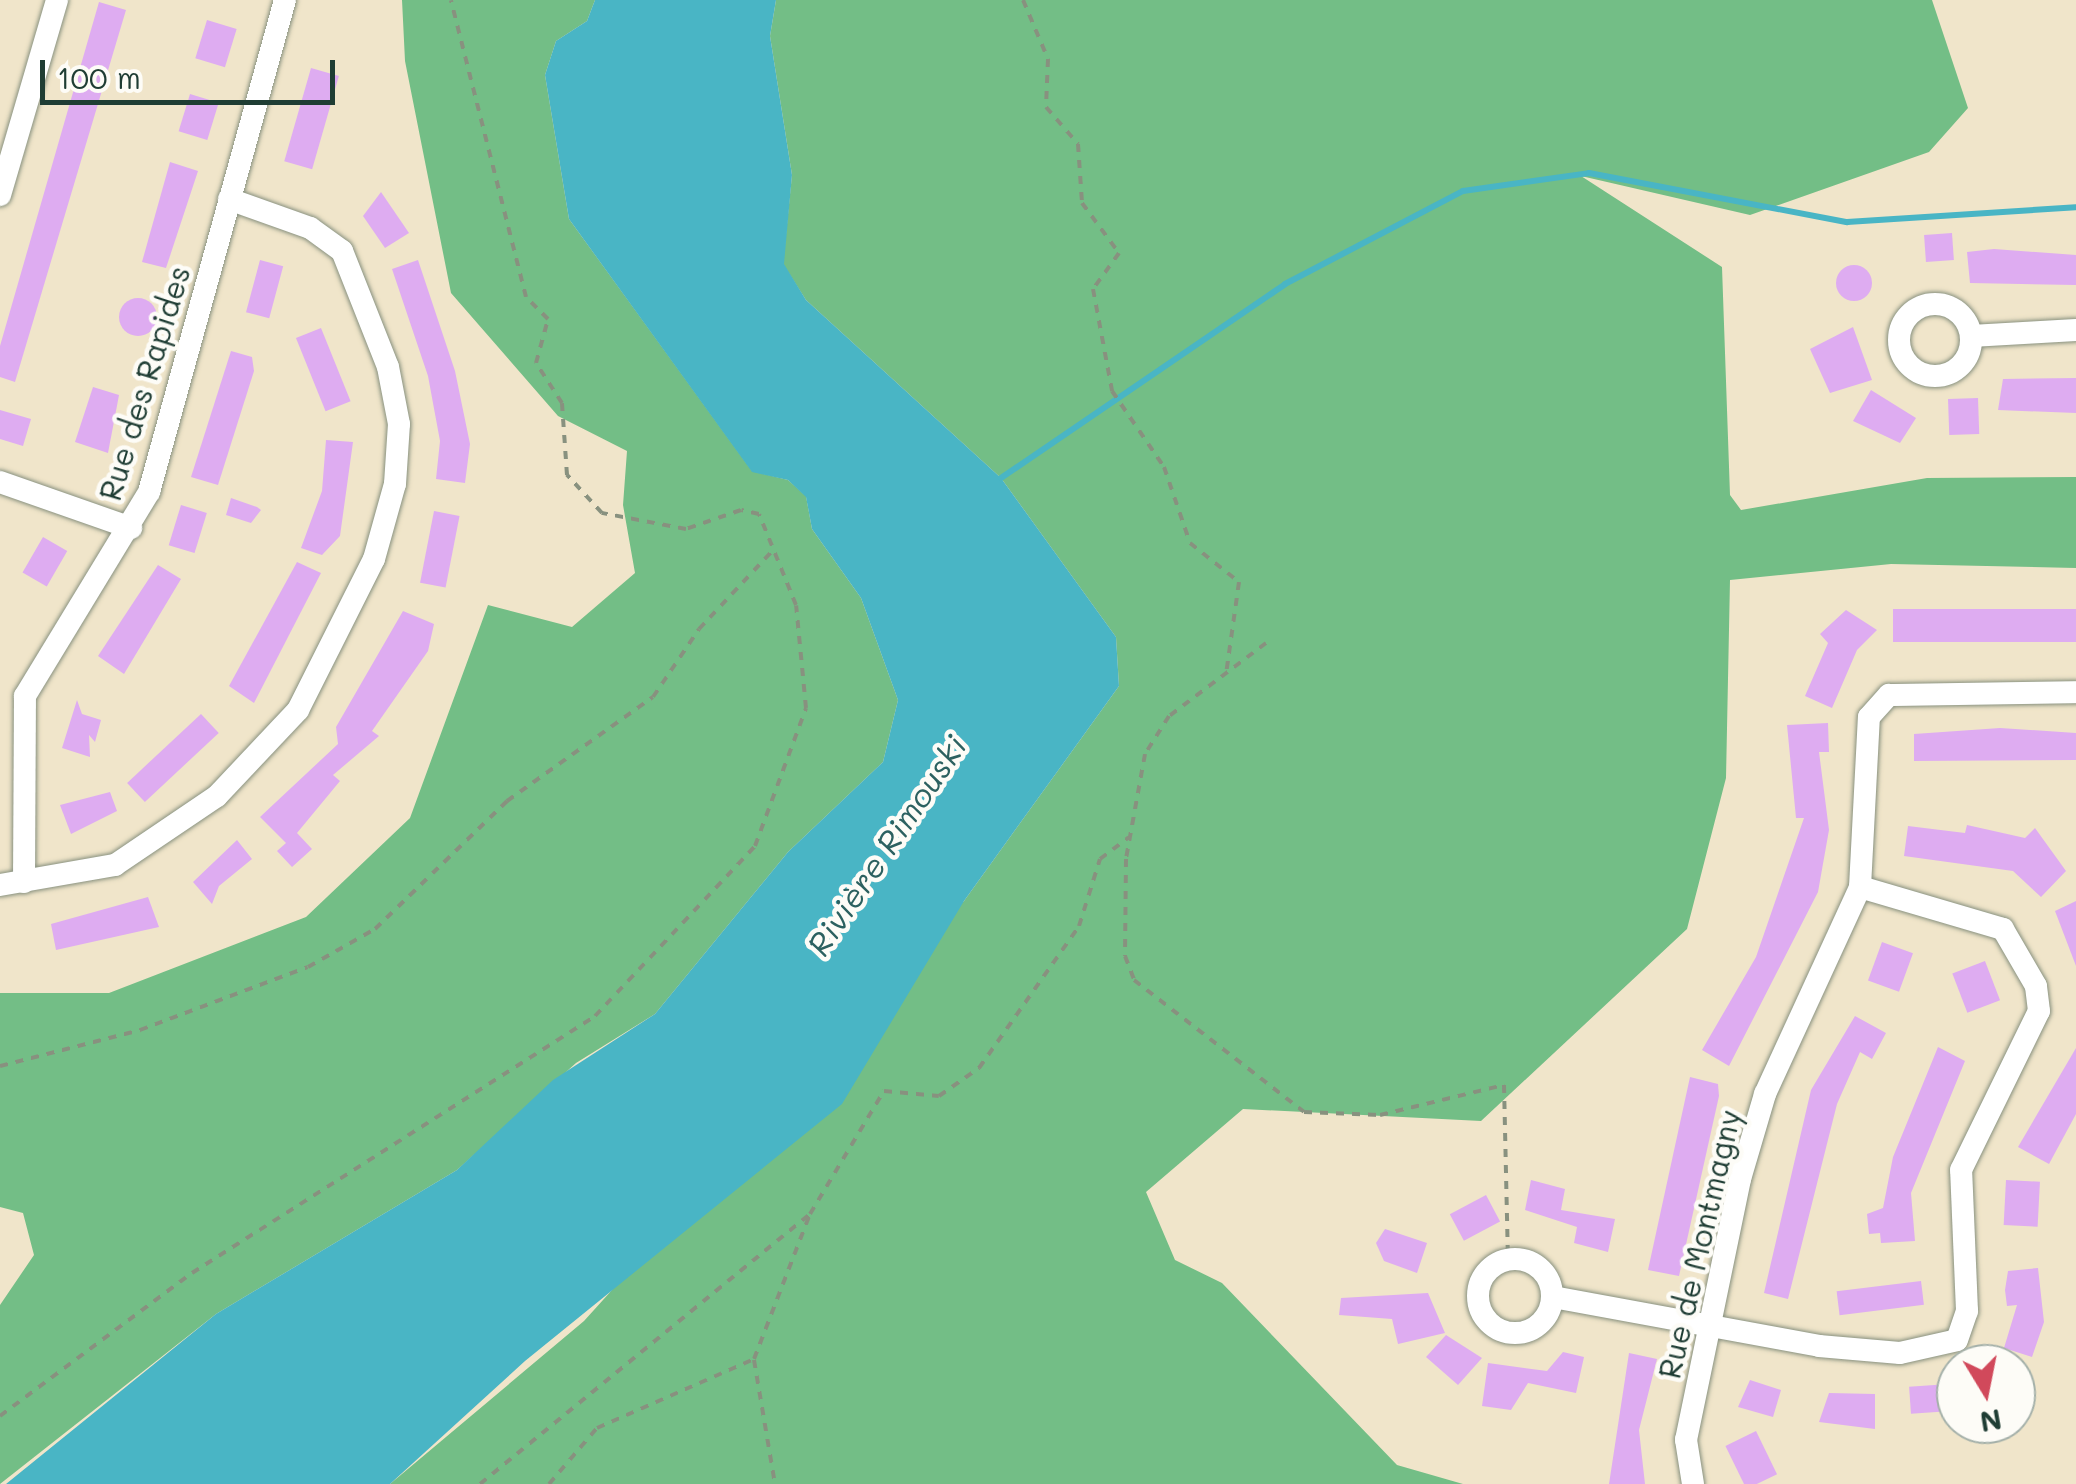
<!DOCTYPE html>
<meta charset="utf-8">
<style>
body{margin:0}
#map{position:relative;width:2076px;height:1484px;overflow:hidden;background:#f0e5ca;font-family:Mali,sans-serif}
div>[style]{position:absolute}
.forest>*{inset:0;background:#73be86}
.water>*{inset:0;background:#49b5c5}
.stream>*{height:6px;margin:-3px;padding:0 3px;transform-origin:3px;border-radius:3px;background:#49b5c5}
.building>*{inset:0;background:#deacf1;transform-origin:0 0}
.round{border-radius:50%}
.path>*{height:4px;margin-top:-2px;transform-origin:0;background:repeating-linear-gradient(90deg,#88917f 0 8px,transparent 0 16px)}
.roads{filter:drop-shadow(0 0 2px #88917f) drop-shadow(0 0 2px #88917f)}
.street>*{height:22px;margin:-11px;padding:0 11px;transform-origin:11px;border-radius:11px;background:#fff}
.street>.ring{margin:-11px;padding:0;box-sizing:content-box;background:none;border:22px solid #fff;border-radius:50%}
span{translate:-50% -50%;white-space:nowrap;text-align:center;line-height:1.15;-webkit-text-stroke:9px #fdfcf7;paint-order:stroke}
.street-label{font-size:30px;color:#1f3d34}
.water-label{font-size:32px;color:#2c6160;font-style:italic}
.north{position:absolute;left:1936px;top:1344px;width:100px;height:100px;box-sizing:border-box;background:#fdfcf7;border:2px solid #a4b0a9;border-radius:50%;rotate:170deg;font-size:28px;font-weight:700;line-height:40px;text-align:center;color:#1f3d34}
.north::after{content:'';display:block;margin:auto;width:35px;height:45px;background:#d1495b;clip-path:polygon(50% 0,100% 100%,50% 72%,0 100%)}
.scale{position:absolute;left:40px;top:60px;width:295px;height:45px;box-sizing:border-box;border:5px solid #1f3d34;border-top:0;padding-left:12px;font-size:30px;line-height:35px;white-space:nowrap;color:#1f3d34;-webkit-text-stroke:8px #fdfcf7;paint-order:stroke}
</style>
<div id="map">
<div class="forest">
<i style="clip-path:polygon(402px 0,595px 0,587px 21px,556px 41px,545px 75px,569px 219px,752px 471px,788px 480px,806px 496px,812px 529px,861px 598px,898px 700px,883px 762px,788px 852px,655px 1014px,576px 1063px,457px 1170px,216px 1314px,0 1484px,0 1305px,34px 1255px,23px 1213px,0 1207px,0 993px,109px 993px,306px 917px,410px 818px,488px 605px,572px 627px,635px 573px,623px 505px,627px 451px,558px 416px,451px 293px,405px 61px)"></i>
<i style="clip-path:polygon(776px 0,1932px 0,1968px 108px,1929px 152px,1750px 215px,1581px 176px,1722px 267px,1730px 495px,1741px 510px,1927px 478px,2076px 477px,2076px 568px,1891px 564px,1730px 580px,1726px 778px,1687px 929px,1481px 1121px,1243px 1109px,1146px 1192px,1175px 1260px,1222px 1283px,1397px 1465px,1463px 1484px,390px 1484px,584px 1321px,964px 901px,1119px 686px,1116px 637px,1001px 478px,806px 300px,783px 264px,792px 175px,770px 36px)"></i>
</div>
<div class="water">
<i style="clip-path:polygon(595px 0,776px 0,770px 36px,792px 175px,784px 264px,806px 300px,1001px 478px,1116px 637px,1119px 686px,964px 901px,842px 1104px,525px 1361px,390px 1484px,6px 1484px,216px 1314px,457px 1170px,553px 1080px,655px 1014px,788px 852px,883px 762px,898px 700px,861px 598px,812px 529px,806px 497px,788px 480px,752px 472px,569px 219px,545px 75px,556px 41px,587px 21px)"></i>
</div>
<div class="stream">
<i style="left:1001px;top:478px;width:344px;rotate:-34.3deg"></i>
<i style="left:1285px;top:284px;width:201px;rotate:-27.6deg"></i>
<i style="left:1463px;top:191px;width:127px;rotate:-8.1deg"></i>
<i style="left:1589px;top:173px;width:263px;rotate:10.8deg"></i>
<i style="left:1847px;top:222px;width:229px;rotate:-3.7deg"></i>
</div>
<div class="building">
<i style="clip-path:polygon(99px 2px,126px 10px,15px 382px,0 377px,0 346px)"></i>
<i style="left:207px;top:20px;width:31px;height:40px;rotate:17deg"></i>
<i style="left:311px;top:68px;width:29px;height:97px;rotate:16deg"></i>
<i style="left:190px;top:94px;width:30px;height:39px;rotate:17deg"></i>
<i style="clip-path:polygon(170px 162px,198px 171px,166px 268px,142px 262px)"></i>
<i style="clip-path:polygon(381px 192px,409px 233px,385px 248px,363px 216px)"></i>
<i style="left:1952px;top:233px;width:27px;height:28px;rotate:86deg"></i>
<i style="clip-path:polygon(1994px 249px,2076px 255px,2076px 285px,1970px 283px,1967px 252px)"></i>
<i style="left:260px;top:260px;width:24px;height:54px;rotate:15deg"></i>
<i style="clip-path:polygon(418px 260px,455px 371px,470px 444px,465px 483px,436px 479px,440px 441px,428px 376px,392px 269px)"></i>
<i class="round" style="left:1836px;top:265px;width:36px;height:36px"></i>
<i class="round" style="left:119px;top:298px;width:38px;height:38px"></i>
<i style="clip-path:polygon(1853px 327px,1872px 380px,1830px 393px,1810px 349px)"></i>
<i style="left:321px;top:328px;width:79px;height:27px;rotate:68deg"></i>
<i style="clip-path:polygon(231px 351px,252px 357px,254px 371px,218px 485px,191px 477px)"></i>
<i style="clip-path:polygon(2076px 378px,2076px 413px,1998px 410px,2003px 379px)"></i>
<i style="clip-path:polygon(93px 387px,119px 395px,108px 453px,75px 442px)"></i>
<i style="clip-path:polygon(1871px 390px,1916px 418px,1900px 443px,1853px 421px)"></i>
<i style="left:1978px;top:398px;width:36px;height:30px;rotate:88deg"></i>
<i style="clip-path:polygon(0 410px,31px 419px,23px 446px,0 439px)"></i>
<i style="clip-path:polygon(326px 440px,353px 442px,340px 536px,322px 555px,301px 548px,322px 491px)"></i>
<i style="clip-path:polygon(231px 498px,257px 507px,261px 510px,251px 523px,226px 515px)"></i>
<i style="left:181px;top:505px;width:27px;height:42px;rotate:17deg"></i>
<i style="left:434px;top:511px;width:26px;height:73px;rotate:11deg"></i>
<i style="left:43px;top:537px;width:28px;height:41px;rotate:30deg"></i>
<i style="clip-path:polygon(297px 562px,321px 573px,254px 703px,229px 686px)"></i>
<i style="clip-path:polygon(158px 565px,181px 579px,124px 674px,98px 656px)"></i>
<i style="left:2076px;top:609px;width:33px;height:183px;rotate:90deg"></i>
<i style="clip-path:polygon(1846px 610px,1877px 630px,1857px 650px,1832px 708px,1805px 696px,1828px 643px,1820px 634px)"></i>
<i style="clip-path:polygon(403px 611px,434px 624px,428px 651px,372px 731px,379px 736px,333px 775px,340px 781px,297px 833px,312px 849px,292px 867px,277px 851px,286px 843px,260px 817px,338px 744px,336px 727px)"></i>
<i style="clip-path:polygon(77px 700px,82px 714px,101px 720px,95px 742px,89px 735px,90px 757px,62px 748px)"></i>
<i style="left:201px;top:714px;width:26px;height:101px;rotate:47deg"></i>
<i style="clip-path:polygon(1828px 723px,1829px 752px,1819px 752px,1829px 830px,1818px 892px,1729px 1066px,1702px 1050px,1756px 957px,1804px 818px,1796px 818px,1787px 725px)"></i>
<i style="clip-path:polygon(2000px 728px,2076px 733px,2076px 760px,1914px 761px,1914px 734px)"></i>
<i style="clip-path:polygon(110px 792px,117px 811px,71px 834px,60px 805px)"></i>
<i style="clip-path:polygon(1967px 825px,2025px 838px,2035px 828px,2066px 871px,2041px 897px,2013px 871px,1904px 856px,1908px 826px,1965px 833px)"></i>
<i style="clip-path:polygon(237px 840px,252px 859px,219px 886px,212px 904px,193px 882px)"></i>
<i style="clip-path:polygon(148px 897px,159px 927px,56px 950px,51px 924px)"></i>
<i style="clip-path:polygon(2076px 901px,2076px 966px,2055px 911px)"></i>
<i style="left:1882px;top:942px;width:33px;height:41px;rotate:20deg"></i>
<i style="left:1985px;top:961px;width:42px;height:35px;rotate:69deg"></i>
<i style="clip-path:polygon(1855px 1016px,1886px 1033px,1872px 1059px,1860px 1052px,1837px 1104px,1788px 1299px,1764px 1293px,1811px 1090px)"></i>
<i style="clip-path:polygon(1938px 1047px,1965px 1061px,1911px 1193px,1915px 1241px,1881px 1243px,1880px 1233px,1869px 1234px,1867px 1214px,1883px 1208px,1893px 1157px)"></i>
<i style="clip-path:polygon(2076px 1048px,2076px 1114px,2049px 1164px,2018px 1147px)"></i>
<i style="clip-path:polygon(1690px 1077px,1718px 1084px,1719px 1096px,1679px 1276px,1648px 1270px)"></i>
<i style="clip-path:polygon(1531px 1180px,1565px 1189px,1561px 1210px,1615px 1219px,1608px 1252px,1574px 1243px,1577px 1227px,1525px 1210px)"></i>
<i style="left:2006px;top:1180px;width:34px;height:45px;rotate:3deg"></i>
<i style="left:1486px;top:1195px;width:30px;height:41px;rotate:62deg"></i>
<i style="clip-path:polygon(1385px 1229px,1427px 1243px,1417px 1273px,1384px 1261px,1376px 1243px)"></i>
<i style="clip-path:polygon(2038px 1268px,2044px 1322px,2032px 1357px,2004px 1348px,2017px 1305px,2007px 1306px,2005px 1290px,2008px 1271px)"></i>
<i style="left:1921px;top:1281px;width:24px;height:85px;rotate:83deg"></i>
<i style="clip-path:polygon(1428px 1293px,1445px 1333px,1398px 1344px,1392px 1319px,1339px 1315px,1341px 1298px)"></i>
<i style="clip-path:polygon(1446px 1335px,1482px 1358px,1458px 1385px,1426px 1357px)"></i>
<i style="clip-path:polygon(1563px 1352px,1584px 1357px,1576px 1393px,1528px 1383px,1511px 1410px,1482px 1406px,1488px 1363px,1547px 1371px)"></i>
<i style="clip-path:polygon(1629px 1353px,1657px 1359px,1639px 1430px,1645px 1484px,1609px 1484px)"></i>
<i style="clip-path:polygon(1750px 1380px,1781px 1390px,1773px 1417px,1738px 1407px)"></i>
<i style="left:1949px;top:1384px;width:27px;height:40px;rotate:86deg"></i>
<i style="clip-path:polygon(1829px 1393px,1875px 1394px,1875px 1429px,1819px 1422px)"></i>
<i style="left:1756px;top:1431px;width:48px;height:34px;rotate:64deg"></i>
</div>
<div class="path">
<i style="left:1023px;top:0;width:64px;rotate:67deg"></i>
<i style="left:1048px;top:59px;width:48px;rotate:92.4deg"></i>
<i style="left:1046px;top:107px;width:49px;rotate:49.1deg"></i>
<i style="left:1078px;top:144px;width:59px;rotate:86.1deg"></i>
<i style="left:1082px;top:203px;width:62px;rotate:53.5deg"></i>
<i style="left:1119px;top:253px;width:44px;rotate:125.8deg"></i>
<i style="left:1093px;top:289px;width:104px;rotate:79.4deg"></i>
<i style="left:1112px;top:391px;width:92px;rotate:55.6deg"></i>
<i style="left:1164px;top:467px;width:80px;rotate:71.1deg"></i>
<i style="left:1190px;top:543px;width:63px;rotate:38.5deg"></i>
<i style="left:1239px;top:582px;width:93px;rotate:98deg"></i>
<i style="left:1266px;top:643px;width:121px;rotate:143deg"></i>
<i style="left:1169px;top:716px;width:45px;rotate:122.3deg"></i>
<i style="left:1145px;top:754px;width:107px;rotate:100.3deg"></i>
<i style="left:1126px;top:859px;width:97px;rotate:90.6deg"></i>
<i style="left:1125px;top:956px;width:26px;rotate:69deg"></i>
<i style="left:1134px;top:980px;width:215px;rotate:37.8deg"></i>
<i style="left:1304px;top:1112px;width:76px;rotate:2.3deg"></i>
<i style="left:1380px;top:1115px;width:128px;rotate:-13.6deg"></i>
<i style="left:1504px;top:1085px;width:175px;rotate:88.7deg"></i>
<i style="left:0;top:1066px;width:145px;rotate:-14.4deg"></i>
<i style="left:140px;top:1030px;width:179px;rotate:-20.6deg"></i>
<i style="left:308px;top:967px;width:77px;rotate:-29.6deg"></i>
<i style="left:375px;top:929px;width:184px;rotate:-44.1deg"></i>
<i style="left:507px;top:801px;width:179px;rotate:-35.5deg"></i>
<i style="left:653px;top:697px;width:82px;rotate:-55.9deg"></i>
<i style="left:699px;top:629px;width:111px;rotate:-46.8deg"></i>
<i style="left:754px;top:1360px;width:126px;rotate:80.4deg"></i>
<i style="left:0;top:1416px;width:239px;rotate:-36.7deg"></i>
<i style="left:192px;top:1273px;width:478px;rotate:-32.5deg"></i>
<i style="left:595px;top:1016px;width:233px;rotate:-46.7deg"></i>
<i style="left:755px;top:846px;width:147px;rotate:-69.7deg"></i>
<i style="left:806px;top:708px;width:103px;rotate:-95.5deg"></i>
<i style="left:796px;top:605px;width:98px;rotate:-112.1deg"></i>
<i style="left:759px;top:514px;width:18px;rotate:-167deg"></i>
<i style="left:741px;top:510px;width:58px;rotate:160.9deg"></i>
<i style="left:686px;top:529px;width:86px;rotate:-169.2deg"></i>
<i style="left:602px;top:513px;width:52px;rotate:-132.6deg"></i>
<i style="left:567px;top:475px;width:72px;rotate:-94deg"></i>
<i style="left:562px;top:403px;width:48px;rotate:-123deg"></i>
<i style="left:536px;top:363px;width:46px;rotate:-74.7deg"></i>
<i style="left:548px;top:319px;width:31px;rotate:-135deg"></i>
<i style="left:526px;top:297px;width:306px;rotate:-104.2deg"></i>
<i style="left:480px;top:1484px;width:426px;rotate:-39.3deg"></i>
<i style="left:549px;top:1484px;width:74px;rotate:-49.4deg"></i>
<i style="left:597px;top:1428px;width:171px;rotate:-23.7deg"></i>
<i style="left:754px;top:1359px;width:155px;rotate:-68.9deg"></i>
<i style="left:810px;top:1214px;width:144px;rotate:-59deg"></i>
<i style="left:884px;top:1091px;width:55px;rotate:5.2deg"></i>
<i style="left:939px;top:1096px;width:49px;rotate:-35deg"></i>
<i style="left:979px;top:1068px;width:174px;rotate:-54.8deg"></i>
<i style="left:1079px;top:926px;width:70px;rotate:-72.6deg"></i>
<i style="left:1100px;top:859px;width:36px;rotate:-37deg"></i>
</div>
<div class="roads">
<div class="street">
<i style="left:0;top:195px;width:203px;rotate:-73.7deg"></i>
<i class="ring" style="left:1899px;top:304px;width:50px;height:50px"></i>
<i style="left:1971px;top:336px;width:105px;rotate:-3.3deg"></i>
<i style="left:0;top:482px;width:139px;rotate:19.3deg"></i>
<i style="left:24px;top:882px;width:186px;rotate:-89.7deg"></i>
<i style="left:25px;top:696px;width:239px;rotate:-58.7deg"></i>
<i style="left:149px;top:492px;width:510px;rotate:-74.55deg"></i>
<i style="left:0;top:885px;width:117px;rotate:-9.9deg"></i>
<i style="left:115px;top:865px;width:123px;rotate:-34.1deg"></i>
<i style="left:217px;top:796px;width:118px;rotate:-46.7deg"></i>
<i style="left:298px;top:710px;width:169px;rotate:-63.3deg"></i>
<i style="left:374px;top:559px;width:78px;rotate:-74.4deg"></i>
<i style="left:395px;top:484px;width:60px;rotate:-86.2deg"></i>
<i style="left:399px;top:424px;width:58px;rotate:-100.9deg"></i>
<i style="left:388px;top:367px;width:125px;rotate:-111.6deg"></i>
<i style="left:342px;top:251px;width:39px;rotate:-144deg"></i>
<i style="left:310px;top:228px;width:86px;rotate:-160.3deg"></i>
<i class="ring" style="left:1478px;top:1259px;width:52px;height:52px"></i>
<i style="left:1553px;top:1297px;width:270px;rotate:10.4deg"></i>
<i style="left:1819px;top:1346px;width:81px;rotate:4.9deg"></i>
<i style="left:1900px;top:1353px;width:58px;rotate:-12.8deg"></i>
<i style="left:1957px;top:1340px;width:31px;rotate:-71deg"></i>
<i style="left:1967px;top:1311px;width:141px;rotate:-92.4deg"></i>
<i style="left:1961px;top:1170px;width:177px;rotate:-63.9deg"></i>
<i style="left:2039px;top:1011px;width:25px;rotate:-97deg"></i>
<i style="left:2036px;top:986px;width:66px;rotate:-120.1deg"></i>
<i style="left:2003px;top:929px;width:149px;rotate:-163.6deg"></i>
<i style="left:1693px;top:1484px;width:45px;rotate:-99deg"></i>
<i style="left:1686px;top:1440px;width:267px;rotate:-78.3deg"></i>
<i style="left:1740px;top:1179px;width:89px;rotate:-73.6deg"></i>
<i style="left:1765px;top:1094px;width:228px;rotate:-65.3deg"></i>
<i style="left:1860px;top:887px;width:170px;rotate:-87deg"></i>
<i style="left:1869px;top:717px;width:30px;rotate:-48deg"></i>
<i style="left:1889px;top:695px;width:187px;rotate:-0.9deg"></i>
</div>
</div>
<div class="street-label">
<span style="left:144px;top:383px;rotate:-73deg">Rue des Rapides</span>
<span style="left:1699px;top:1244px;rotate:-77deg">Rue de Montmagny</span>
</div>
<div class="water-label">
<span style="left:886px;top:845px;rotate:-56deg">Rivière Rimouski</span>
</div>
<div class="north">N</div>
<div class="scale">100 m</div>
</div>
